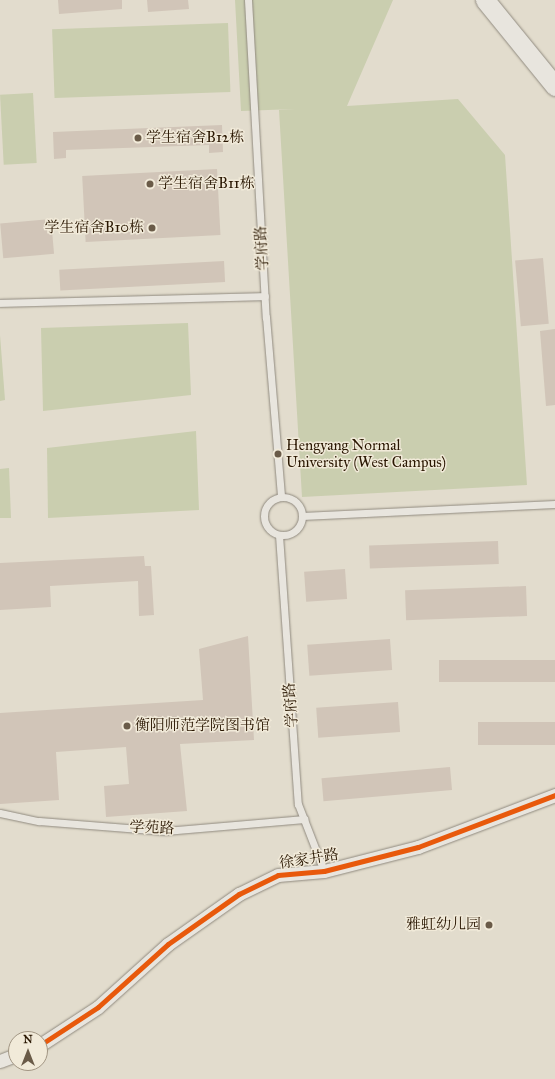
<!DOCTYPE html>
<meta charset="utf-8">
<style>
body{margin:0}
#map{position:relative;width:555px;height:1079px;overflow:hidden;background:#e2dccd;font-family:"IM FELL Great Primer","Noto Serif SC",serif}
div>[style]{position:absolute}
.green>*{inset:0;background:#caceaf;transform-origin:0 0}
.building>*{inset:0;background:#d1c5b8;transform-origin:0 0}
.roads{filter:drop-shadow(0 0 1px #908a7f) drop-shadow(0 0 1px #908a7f)}
.service>*{height:7px;margin:-3.5px;padding:0 3.5px;transform-origin:3.5px;border-radius:3.5px;background:#e8e5de}
.service>.ring{margin:-3.5px;padding:0;box-sizing:content-box;background:none;border:7px solid #e8e5de;border-radius:50%}
.minor>*{height:13px;margin:-6.5px;padding:0 6.5px;transform-origin:6.5px;border-radius:6.5px;background:#e8e5de}
.secondary>*{height:19px;margin:-9.5px;padding:0 9.5px;transform-origin:9.5px;border-radius:9.5px;background:#e8e5de}
.cycleway>*{height:5px;margin:-2.5px;padding:0 2.5px;transform-origin:2.5px;border-radius:2.5px;background:#e8590c}
.dots>*{width:11px;height:11px;translate:-50% -50%;box-sizing:border-box;border:2px solid #f1ead9;border-radius:50%}
span{translate:-50% -50%;white-space:nowrap;text-align:center;line-height:1.15;-webkit-text-stroke:3px #f1ead9;paint-order:stroke}
.poi-label{font-size:15px;color:#291601}
.left{translate:0 -50%;text-align:left}
.right{translate:-100% -50%;text-align:right}
.street-label{font-size:15px;color:#291601}
.north{position:absolute;left:8px;top:1031px;width:40px;height:40px;box-sizing:border-box;background:#f1ead9;border:1px solid #a19583;border-radius:50%;rotate:0deg;font-size:11px;font-weight:700;line-height:16px;text-align:center;color:#291601}
.north::after{content:'';display:block;margin:auto;width:14px;height:18px;background:#6a5b48;clip-path:polygon(50% 0,100% 100%,50% 72%,0 100%)}
</style>
<div id="map">
<div class="green">
<i style="clip-path:polygon(235px 0,393px 0,347px 106px,458px 99px,505px 155px,527px 485px,302px 497px,279px 110px,296px 109px,241px 111px)"></i>
<i style="left:228px;top:23px;width:69px;height:176px;rotate:88deg"></i>
<i style="left:33px;top:93px;width:70px;height:33px;rotate:87deg"></i>
<i style="clip-path:polygon(188px 323px,191px 395px,43px 411px,41px 328px)"></i>
<i style="clip-path:polygon(0 335px,5px 400px,0 401px)"></i>
<i style="clip-path:polygon(196px 431px,199px 510px,48px 518px,47px 448px)"></i>
<i style="clip-path:polygon(9px 468px,11px 518px,0 518px,0 469px)"></i>
</div>
<div class="building">
<i style="clip-path:polygon(58px 0,122px 0,122px 9px,59px 14px)"></i>
<i style="clip-path:polygon(147px 0,188px 0,189px 9px,148px 12px)"></i>
<i style="clip-path:polygon(222px 125px,223px 152px,209px 153px,209px 145px,66px 150px,66px 158px,54px 159px,53px 132px)"></i>
<i style="left:217px;top:169px;width:66px;height:135px;rotate:87deg"></i>
<i style="left:51px;top:219px;width:35px;height:51px;rotate:85deg"></i>
<i style="left:543px;top:258px;width:66px;height:28px;rotate:85deg"></i>
<i style="left:224px;top:261px;width:21px;height:165px;rotate:87deg"></i>
<i style="clip-path:polygon(555px 329px,555px 405px,546px 406px,540px 331px)"></i>
<i style="left:498px;top:541px;width:23px;height:129px;rotate:88deg"></i>
<i style="clip-path:polygon(144px 556px,145px 566px,151px 566px,154px 615px,139px 616px,138px 581px,50px 586px,51px 607px,0 610px,0 563px)"></i>
<i style="left:345px;top:569px;width:30px;height:41px;rotate:86deg"></i>
<i style="left:526px;top:586px;width:30px;height:121px;rotate:88deg"></i>
<i style="clip-path:polygon(248px 636px,254px 740px,180px 744px,187px 811px,106px 817px,104px 786px,129px 784px,126px 747px,56px 752px,59px 800px,0 804px,0 713px,203px 700px,199px 649px)"></i>
<i style="left:390px;top:639px;width:31px;height:83px;rotate:86deg"></i>
<i style="left:555px;top:660px;width:22px;height:116px;rotate:90deg"></i>
<i style="left:398px;top:702px;width:30px;height:82px;rotate:86deg"></i>
<i style="left:555px;top:722px;width:23px;height:77px;rotate:90deg"></i>
<i style="left:450px;top:767px;width:23px;height:129px;rotate:85deg"></i>
</div>
<div class="roads">
<div class="service">
<i style="left:248px;top:0;width:318px;rotate:86.8deg"></i>
<i style="left:266px;top:317px;width:180px;rotate:85.2deg"></i>
<i style="left:0;top:303px;width:265px;rotate:-1.5deg"></i>
<i class="ring" style="left:264px;top:497px;width:31px;height:31px"></i>
<i style="left:302px;top:516px;width:253px;rotate:-2.7deg"></i>
<i style="left:279px;top:535px;width:270px;rotate:86deg"></i>
<i style="left:298px;top:804px;width:72px;rotate:68.8deg"></i>
<i style="left:0;top:813px;width:40px;rotate:12deg"></i>
<i style="left:39px;top:821px;width:126px;rotate:4.5deg"></i>
<i style="left:165px;top:831px;width:140px;rotate:-4.9deg"></i>
</div>
<div class="minor">
<i style="left:40px;top:1045px;width:69px;rotate:-33.2deg"></i>
<i style="left:98px;top:1007px;width:94px;rotate:-42deg"></i>
<i style="left:168px;top:944px;width:87px;rotate:-35.2deg"></i>
<i style="left:239px;top:894px;width:43px;rotate:-26deg"></i>
<i style="left:278px;top:875px;width:46px;rotate:-5deg"></i>
<i style="left:324px;top:871px;width:97px;rotate:-14.3deg"></i>
<i style="left:418px;top:847px;width:147px;rotate:-20.8deg"></i>
<i style="left:0;top:1061px;width:17px;rotate:-21deg"></i>
</div>
<div class="secondary">
<i style="left:485px;top:0;width:111px;rotate:50.9deg"></i>
</div>
</div>
<div class="cycleway">
<i style="left:40px;top:1045px;width:69px;rotate:-33.2deg"></i>
<i style="left:98px;top:1007px;width:94px;rotate:-42deg"></i>
<i style="left:168px;top:944px;width:87px;rotate:-35.2deg"></i>
<i style="left:239px;top:894px;width:43px;rotate:-26deg"></i>
<i style="left:278px;top:875px;width:46px;rotate:-5deg"></i>
<i style="left:324px;top:871px;width:97px;rotate:-14.3deg"></i>
<i style="left:418px;top:847px;width:147px;rotate:-20.8deg"></i>
</div>
<div class="dots">
<i style="left:138px;top:138px;background:#6a5b48"></i>
<i style="left:150px;top:184px;background:#6a5b48"></i>
<i style="left:152px;top:228px;background:#6a5b48"></i>
<i style="left:278px;top:454px;background:#6a5b48"></i>
<i style="left:127px;top:726px;background:#6a5b48"></i>
<i style="left:489px;top:925px;background:#6a5b48"></i>
</div>
<div class="poi-label">
<span class="left" style="left:146px;top:138px">学生宿舍B12栋</span>
<span class="left" style="left:158px;top:184px">学生宿舍B11栋</span>
<span class="right" style="left:144px;top:228px">学生宿舍B10栋</span>
<span class="left" style="left:286px;top:454px">Hengyang Normal<br>University (West Campus)</span>
<span class="left" style="left:135px;top:726px">衡阳师范学院图书馆</span>
<span class="right" style="left:481px;top:925px">雅虹幼儿园</span>
</div>
<div class="street-label">
<span style="left:262px;top:248px;rotate:-93deg">学府路</span>
<span style="left:291px;top:705px;rotate:-94deg">学府路</span>
<span style="left:152px;top:828px;rotate:2deg">学苑路</span>
<span style="left:309px;top:859px;rotate:-9deg">徐家井路</span>
</div>
<div class="north">N</div>
</div>
